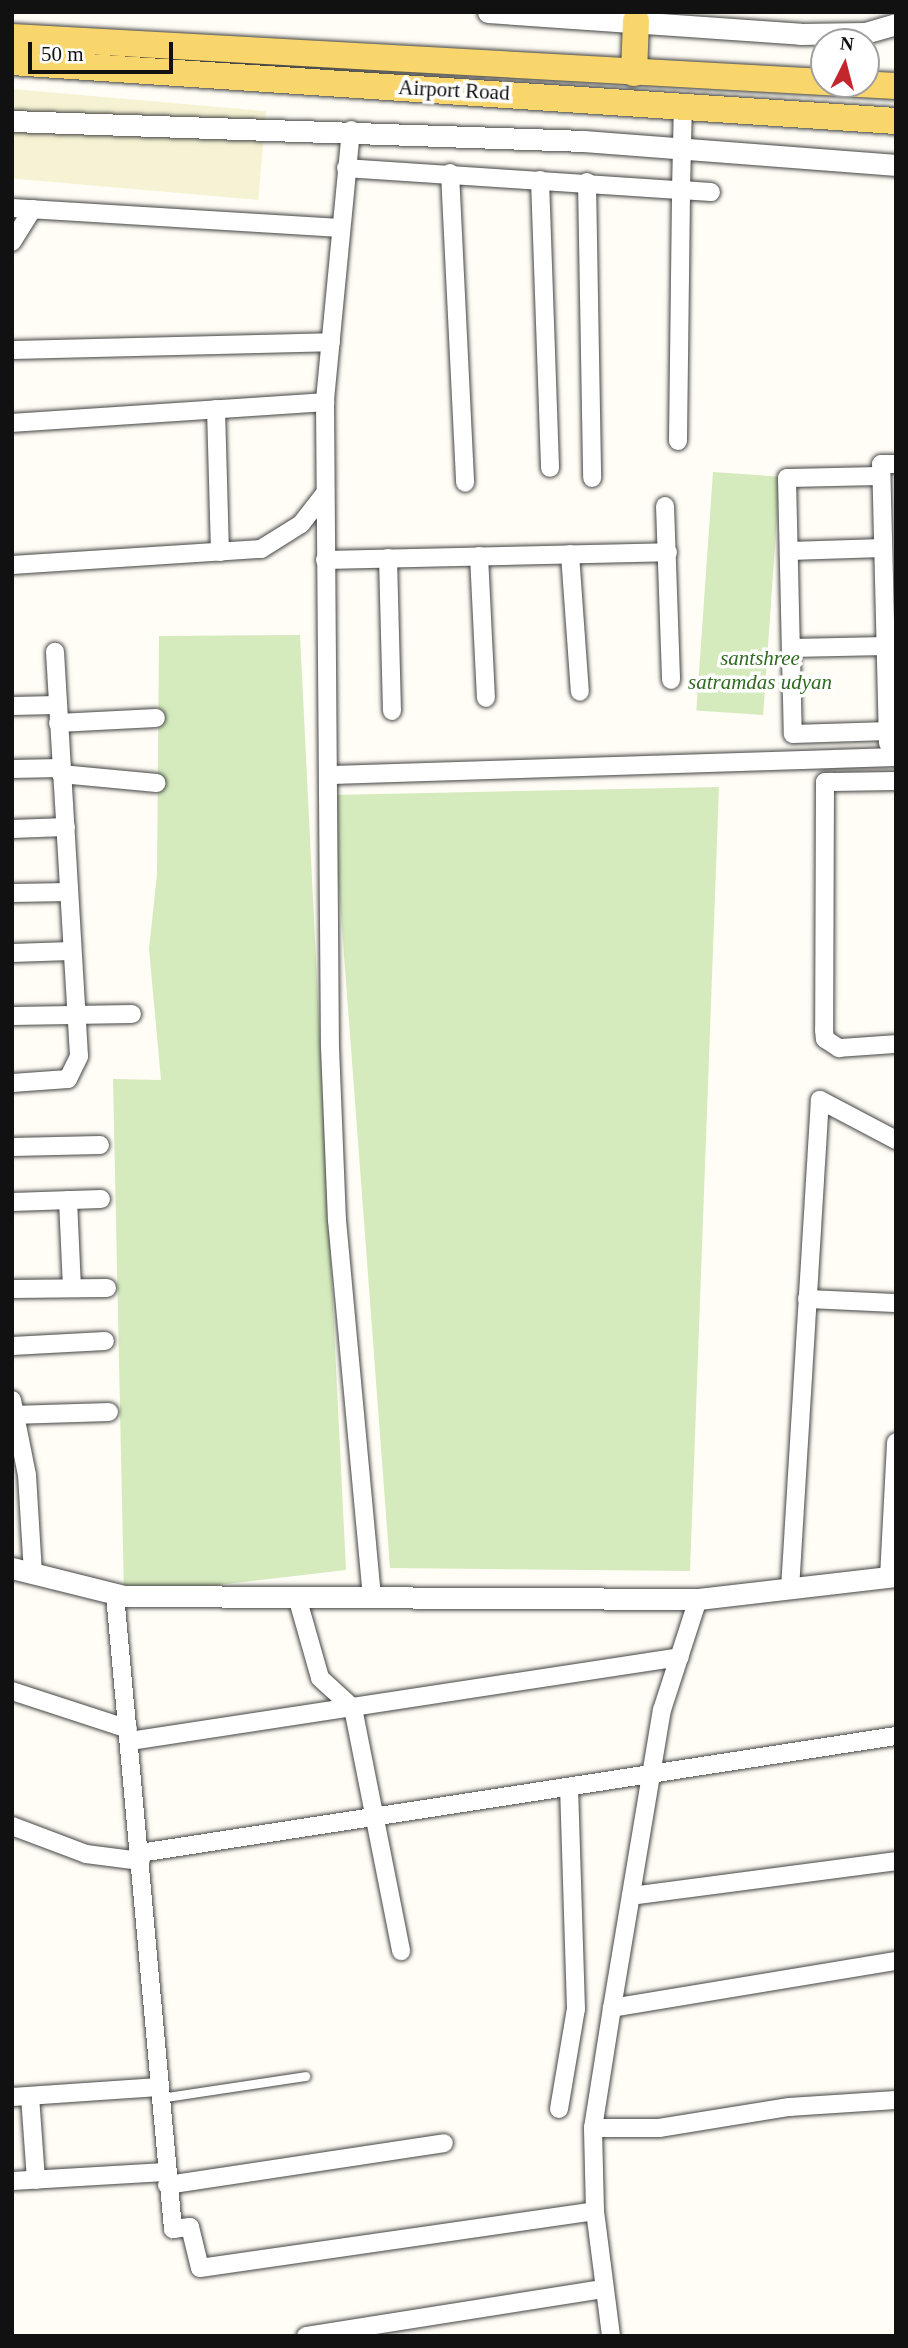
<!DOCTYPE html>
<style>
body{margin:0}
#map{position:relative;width:908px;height:2348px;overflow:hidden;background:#fffdf5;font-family:Georgia,serif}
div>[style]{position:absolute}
.farmland>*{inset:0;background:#f6f3d4;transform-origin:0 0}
.green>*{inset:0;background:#d5ebbd;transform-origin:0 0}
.roads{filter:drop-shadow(0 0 2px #444) drop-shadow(0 0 2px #444)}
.service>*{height:9px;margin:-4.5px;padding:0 4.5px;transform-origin:4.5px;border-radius:4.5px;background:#fff}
.minor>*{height:18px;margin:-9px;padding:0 9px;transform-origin:9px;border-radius:9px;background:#fff}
.tertiary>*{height:21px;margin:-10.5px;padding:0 10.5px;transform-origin:10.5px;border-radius:10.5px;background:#fff}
.primary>*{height:26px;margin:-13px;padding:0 13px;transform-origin:13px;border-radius:13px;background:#f9d66b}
span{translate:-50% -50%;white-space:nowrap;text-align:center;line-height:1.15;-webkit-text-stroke:7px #fff;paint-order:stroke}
.street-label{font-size:21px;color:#111}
.park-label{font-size:21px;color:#2f6b1f;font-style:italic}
.frame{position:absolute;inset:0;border:14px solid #111;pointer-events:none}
.north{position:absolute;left:810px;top:28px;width:70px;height:70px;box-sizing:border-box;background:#fff;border:2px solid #a0a0a0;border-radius:50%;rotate:6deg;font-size:19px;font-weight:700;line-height:28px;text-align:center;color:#111}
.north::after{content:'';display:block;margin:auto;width:24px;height:32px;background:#c4262e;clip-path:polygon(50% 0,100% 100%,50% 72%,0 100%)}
.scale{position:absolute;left:28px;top:42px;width:145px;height:32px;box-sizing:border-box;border:4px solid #111;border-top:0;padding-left:9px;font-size:21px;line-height:24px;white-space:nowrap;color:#111;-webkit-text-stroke:5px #fff;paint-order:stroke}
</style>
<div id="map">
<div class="farmland">
<i style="left:12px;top:89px;width:255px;height:89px;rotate:5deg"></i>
</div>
<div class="green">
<i style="left:713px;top:472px;width:67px;height:239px;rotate:4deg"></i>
<i style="clip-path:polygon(300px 635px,346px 1570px,124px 1596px,113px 1079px,161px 1080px,149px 949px,157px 874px,159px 636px)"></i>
<i style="clip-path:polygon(719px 787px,690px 1571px,390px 1568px,332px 795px)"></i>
</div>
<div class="roads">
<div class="service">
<i style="left:160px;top:2098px;width:147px;rotate:-8.6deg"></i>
</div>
<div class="minor">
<i style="left:351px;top:130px;width:273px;rotate:95.5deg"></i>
<i style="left:325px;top:402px;width:645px;rotate:89.56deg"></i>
<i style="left:330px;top:1047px;width:173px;rotate:87.7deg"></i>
<i style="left:337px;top:1220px;width:379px;rotate:84.7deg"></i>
<i style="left:346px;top:168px;width:336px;rotate:3.8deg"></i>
<i style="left:681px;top:190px;width:86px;rotate:-88.7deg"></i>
<i style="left:450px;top:173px;width:310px;rotate:87.2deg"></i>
<i style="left:540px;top:180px;width:288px;rotate:88deg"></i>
<i style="left:587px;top:182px;width:296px;rotate:89deg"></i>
<i style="left:12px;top:208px;width:329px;rotate:3.5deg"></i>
<i style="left:12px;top:242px;width:39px;rotate:-58deg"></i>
<i style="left:12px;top:350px;width:319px;rotate:-1.4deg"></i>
<i style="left:216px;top:409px;width:143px;rotate:88.4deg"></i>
<i style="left:12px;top:423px;width:314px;rotate:-3.8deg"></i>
<i style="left:678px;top:441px;width:251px;rotate:-89.3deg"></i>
<i style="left:681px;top:190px;width:30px;rotate:4deg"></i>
<i style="left:881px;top:476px;width:94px;rotate:178.8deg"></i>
<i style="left:787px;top:478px;width:256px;rotate:88.7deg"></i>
<i style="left:793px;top:734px;width:95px;rotate:-1.8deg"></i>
<i style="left:665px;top:506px;width:174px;rotate:88deg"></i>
<i style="left:789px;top:551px;width:94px;rotate:-1.8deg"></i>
<i style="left:570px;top:554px;width:138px;rotate:85.9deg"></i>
<i style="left:479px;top:556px;width:142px;rotate:87.2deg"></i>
<i style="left:388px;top:558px;width:153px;rotate:88.5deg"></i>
<i style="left:325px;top:560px;width:343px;rotate:-1.3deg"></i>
<i style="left:12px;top:565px;width:250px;rotate:-3.7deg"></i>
<i style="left:261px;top:549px;width:47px;rotate:-32deg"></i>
<i style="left:301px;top:524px;width:37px;rotate:-52deg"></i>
<i style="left:791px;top:648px;width:95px;rotate:-1.2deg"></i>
<i style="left:12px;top:706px;width:45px;rotate:-1.3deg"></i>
<i style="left:58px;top:723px;width:98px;rotate:-2.9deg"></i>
<i style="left:888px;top:743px;width:279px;rotate:-91.4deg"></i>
<i style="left:881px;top:464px;width:15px"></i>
<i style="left:12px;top:769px;width:48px;rotate:-1.2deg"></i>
<i style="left:61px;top:774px;width:96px;rotate:5.4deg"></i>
<i style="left:332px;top:775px;width:564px;rotate:-1.83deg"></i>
<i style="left:896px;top:781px;width:71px;rotate:179.2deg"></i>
<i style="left:825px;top:782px;width:248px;rotate:90.2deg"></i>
<i style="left:824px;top:1030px;width:9px;rotate:84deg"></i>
<i style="left:825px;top:1039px;width:17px;rotate:33deg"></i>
<i style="left:839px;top:1048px;width:57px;rotate:-4deg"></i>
<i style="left:12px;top:829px;width:54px;rotate:-2.1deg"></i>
<i style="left:12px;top:893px;width:57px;rotate:-1deg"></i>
<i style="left:12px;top:953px;width:59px;rotate:-1.9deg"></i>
<i style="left:12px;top:1016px;width:120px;rotate:-1deg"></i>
<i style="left:12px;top:1083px;width:56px;rotate:-4.1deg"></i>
<i style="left:68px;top:1079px;width:25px;rotate:-64deg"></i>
<i style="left:79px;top:1056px;width:405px;rotate:-93.4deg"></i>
<i style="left:12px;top:1147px;width:88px;rotate:-1.3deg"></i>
<i style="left:68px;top:1200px;width:88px;rotate:87.4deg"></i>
<i style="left:12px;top:1202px;width:89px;rotate:-1.9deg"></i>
<i style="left:12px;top:1289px;width:95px;rotate:-0.6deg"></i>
<i style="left:807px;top:1299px;width:89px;rotate:2.6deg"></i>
<i style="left:12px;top:1346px;width:93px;rotate:-3.1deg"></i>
<i style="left:12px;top:1400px;width:76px;rotate:78.7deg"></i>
<i style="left:27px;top:1475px;width:99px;rotate:86.5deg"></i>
<i style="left:12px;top:1415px;width:97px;rotate:-1.8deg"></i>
<i style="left:889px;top:1577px;width:135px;rotate:-87deg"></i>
<i style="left:790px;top:1589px;width:490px;rotate:-86.5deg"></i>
<i style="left:820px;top:1100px;width:86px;rotate:27.8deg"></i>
<i style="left:115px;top:1595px;width:637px;rotate:84.77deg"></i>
<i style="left:173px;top:2229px;width:17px;rotate:-7deg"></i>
<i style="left:190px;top:2227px;width:42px;rotate:76.3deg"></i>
<i style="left:200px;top:2268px;width:399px;rotate:-8.2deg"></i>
<i style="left:595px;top:2211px;width:126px;rotate:82.7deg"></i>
<i style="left:297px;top:1597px;width:84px;rotate:74.1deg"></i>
<i style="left:320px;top:1678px;width:45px;rotate:42.3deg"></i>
<i style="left:353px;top:1708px;width:248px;rotate:78.8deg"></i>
<i style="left:12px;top:1691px;width:122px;rotate:18.1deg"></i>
<i style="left:130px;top:1741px;width:556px;rotate:-8.68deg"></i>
<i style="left:12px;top:1826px;width:79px;rotate:20.7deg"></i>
<i style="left:86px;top:1854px;width:55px;rotate:7.3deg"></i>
<i style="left:140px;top:1853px;width:765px;rotate:-8.8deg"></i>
<i style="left:631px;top:1896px;width:267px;rotate:-7.5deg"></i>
<i style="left:612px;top:2008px;width:288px;rotate:-9.4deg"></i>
<i style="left:30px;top:2096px;width:84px;rotate:85.9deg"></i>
<i style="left:12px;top:2097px;width:147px;rotate:-3.9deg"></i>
<i style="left:559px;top:2109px;width:101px;rotate:-80.4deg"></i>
<i style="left:576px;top:2009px;width:218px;rotate:-91.8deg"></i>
<i style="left:593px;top:2128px;width:66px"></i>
<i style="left:659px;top:2128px;width:132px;rotate:-9.2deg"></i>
<i style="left:789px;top:2107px;width:107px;rotate:-3.7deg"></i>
<i style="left:12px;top:2181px;width:153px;rotate:-3.4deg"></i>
<i style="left:167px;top:2185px;width:280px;rotate:-8.6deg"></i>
<i style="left:595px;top:2211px;width:83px;rotate:-91.4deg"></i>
<i style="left:593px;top:2128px;width:121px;rotate:-81deg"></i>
<i style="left:612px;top:2008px;width:302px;rotate:-80.5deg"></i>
<i style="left:662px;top:1710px;width:117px;rotate:-72deg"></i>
<i style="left:306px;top:2336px;width:301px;rotate:-9deg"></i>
</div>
<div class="tertiary">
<i style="left:488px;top:12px;width:313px;rotate:4deg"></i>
<i style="left:800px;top:34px;width:65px;rotate:-0.9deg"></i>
<i style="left:865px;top:33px;width:32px;rotate:-16deg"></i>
<i style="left:12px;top:121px;width:572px;rotate:2deg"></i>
<i style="left:584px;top:141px;width:313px;rotate:4.4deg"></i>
<i style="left:12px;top:1568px;width:115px;rotate:14deg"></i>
<i style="left:124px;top:1596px;width:574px;rotate:0.3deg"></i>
<i style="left:698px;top:1599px;width:199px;rotate:-6.6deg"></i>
</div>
<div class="primary">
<i style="left:12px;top:37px;width:885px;rotate:3.17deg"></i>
<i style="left:12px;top:62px;width:886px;rotate:3.82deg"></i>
<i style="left:634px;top:73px;width:52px;rotate:-87.8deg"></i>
</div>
</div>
<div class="street-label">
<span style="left:454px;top:90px;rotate:3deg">Airport Road</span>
</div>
<div class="park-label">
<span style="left:760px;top:670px">santshree<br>satramdas udyan</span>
</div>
<div class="frame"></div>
<div class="north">N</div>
<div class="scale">50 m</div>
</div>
